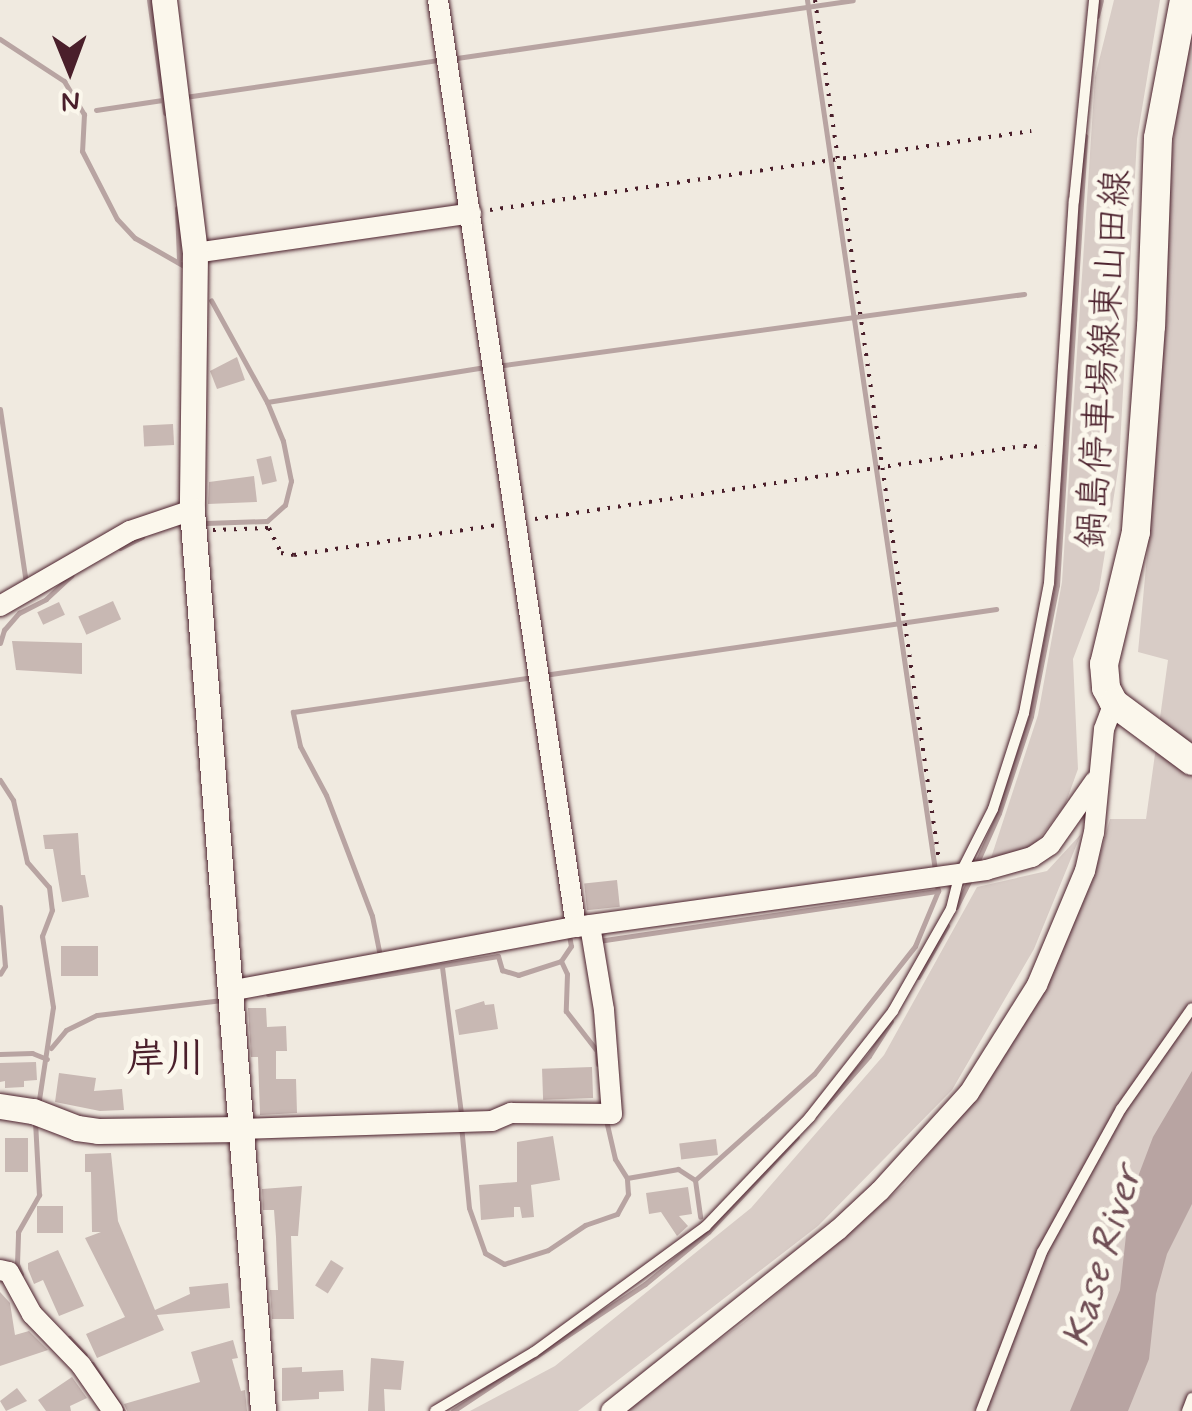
<!DOCTYPE html>
<meta charset="utf-8">
<style>
body{margin:0}
#map{position:relative;width:1192px;height:1411px;overflow:hidden;background:#f0eae0;font-family:Mynerve,"Klee One",sans-serif}
div>[style]{position:absolute}
.green>*{inset:0;background:#d8ccc6}
.water>*{inset:0;background:#b8a4a2}
.stream>*{height:5px;margin:-2.5px;padding:0 2.5px;transform-origin:2.5px;border-radius:2.5px;background:#b8a4a2}
.building>*{inset:0;background:#c8b8b3;transform-origin:0 0}
.path>*{height:4px;margin-top:-2px;transform-origin:0;background:repeating-linear-gradient(90deg,#4a1f2b 0 2.5px,transparent 0 10.5px)}
.roads{filter:drop-shadow(0 0 2px #4a1f2b) drop-shadow(0 0 2px #4a1f2b)}
.service>*{height:10px;margin:-5px;padding:0 5px;transform-origin:5px;border-radius:5px;background:#fbf7ec}
.minor>*{height:20px;margin:-10px;padding:0 10px;transform-origin:10px;border-radius:10px;background:#fbf7ec}
.tertiary>*{height:25px;margin:-12.5px;padding:0 12.5px;transform-origin:12.5px;border-radius:12.5px;background:#fbf7ec}
.secondary>*{height:28px;margin:-14px;padding:0 14px;transform-origin:14px;border-radius:14px;background:#fbf7ec}
span{translate:-50% -50%;white-space:nowrap;text-align:center;line-height:1.15;-webkit-text-stroke:10px #fbf7ec;paint-order:stroke}
.street-label{font-size:38px;color:#4a1f2b}
.neighbourhood-label{font-size:40px;color:#4a1f2b;font-weight:700}
.water-label{font-size:40px;color:#704e55;font-style:italic}
.north{position:absolute;left:20px;top:20px;width:100px;height:100px;-webkit-text-stroke:8px #fbf7ec;paint-order:stroke;rotate:179deg;font-size:28px;font-weight:700;line-height:40px;text-align:center;color:#4a1f2b}
.north::after{content:'';display:block;margin:auto;width:35px;height:45px;background:#4a1f2b;clip-path:polygon(50% 0,100% 100%,50% 72%,0 100%)}
</style>
<div id="map">
<div class="green">
<i style="clip-path:polygon(1114px 0,1160px 0,1137px 139px,1119px 464px,1099px 590px,1073px 659px,1078px 769px,1065px 805px,1035px 844px,989px 864px,1038px 715px,1062px 582px,1095px 77px)"></i>
<i style="clip-path:polygon(1192px 20px,1192px 1411px,618px 1411px,743px 1323px,905px 1184px,993px 1073px,1046px 988px,1093px 880px,1110px 819px,1146px 819px,1168px 660px,1138px 652px,1153px 492px,1169px 177px,1185px 44px)"></i>
<i style="clip-path:polygon(1081px 834px,1034px 949px,952px 1090px,818px 1226px,578px 1411px,470px 1411px,555px 1366px,751px 1208px,884px 1055px,977px 887px,1047px 871px)"></i>
</div>
<div class="water">
<i style="clip-path:polygon(1192px 1071px,1192px 1204px,1167px 1254px,1156px 1294px,1149px 1359px,1128px 1411px,1070px 1411px,1120px 1290px,1128px 1217px,1139px 1174px,1153px 1137px)"></i>
</div>
<div class="stream">
<i style="left:149px;top:0;width:114px;rotate:81.9deg"></i>
<i style="left:807px;top:0;width:879px;rotate:81.63deg"></i>
<i style="left:1097px;top:16px;width:16px;rotate:-76deg"></i>
<i style="left:0;top:39px;width:77px;rotate:33.3deg"></i>
<i style="left:64px;top:81px;width:39px;rotate:59deg"></i>
<i style="left:84px;top:114px;width:37px;rotate:93deg"></i>
<i style="left:82px;top:151px;width:76px;rotate:62.8deg"></i>
<i style="left:117px;top:219px;width:26px;rotate:47deg"></i>
<i style="left:135px;top:238px;width:56px;rotate:29.7deg"></i>
<i style="left:450px;top:59px;width:407px;rotate:-8.3deg"></i>
<i style="left:185px;top:97px;width:257px;rotate:-8.3deg"></i>
<i style="left:96px;top:110px;width:67px;rotate:-8.6deg"></i>
<i style="left:177px;top:208px;width:52px;rotate:87.8deg"></i>
<i style="left:496px;top:366px;width:533px;rotate:-7.77deg"></i>
<i style="left:267px;top:402px;width:221px;rotate:-9.1deg"></i>
<i style="left:0;top:409px;width:177px;rotate:81.5deg"></i>
<i style="left:206px;top:523px;width:61px;rotate:-1.9deg"></i>
<i style="left:267px;top:521px;width:24px;rotate:-42deg"></i>
<i style="left:285px;top:505px;width:25px;rotate:-76deg"></i>
<i style="left:291px;top:481px;width:41px;rotate:-101.3deg"></i>
<i style="left:283px;top:441px;width:42px;rotate:-112.3deg"></i>
<i style="left:267px;top:402px;width:116px;rotate:-118.8deg"></i>
<i style="left:120px;top:548px;width:25px;rotate:-27deg"></i>
<i style="left:0;top:643px;width:14px;rotate:-73deg"></i>
<i style="left:4px;top:630px;width:23px;rotate:-49deg"></i>
<i style="left:19px;top:613px;width:30px;rotate:-27deg"></i>
<i style="left:46px;top:599px;width:35px;rotate:-43deg"></i>
<i style="left:544px;top:675px;width:457px;rotate:-8.3deg"></i>
<i style="left:0;top:780px;width:24px;rotate:57deg"></i>
<i style="left:13px;top:800px;width:64px;rotate:77.3deg"></i>
<i style="left:27px;top:862px;width:33px;rotate:49deg"></i>
<i style="left:49px;top:887px;width:23px;rotate:83deg"></i>
<i style="left:52px;top:910px;width:28px;rotate:111deg"></i>
<i style="left:42px;top:936px;width:72px;rotate:81.2deg"></i>
<i style="left:53px;top:1007px;width:100px;rotate:98.6deg"></i>
<i style="left:975px;top:867px;width:59px;rotate:-66deg"></i>
<i style="left:999px;top:813px;width:102px;rotate:-71.7deg"></i>
<i style="left:1031px;top:716px;width:134px;rotate:-78.8deg"></i>
<i style="left:1057px;top:585px;width:450px;rotate:-86.4deg"></i>
<i style="left:0;top:907px;width:59px;rotate:85.2deg"></i>
<i style="left:5px;top:966px;width:9px;rotate:122deg"></i>
<i style="left:956px;top:907px;width:34px;rotate:-63deg"></i>
<i style="left:569px;top:935px;width:11px;rotate:80deg"></i>
<i style="left:571px;top:946px;width:18px;rotate:124deg"></i>
<i style="left:561px;top:961px;width:14px;rotate:65deg"></i>
<i style="left:567px;top:974px;width:37px;rotate:92deg"></i>
<i style="left:566px;top:1011px;width:51px;rotate:52.2deg"></i>
<i style="left:597px;top:1051px;width:13px;rotate:86deg"></i>
<i style="left:598px;top:941px;width:344px;rotate:-8.4deg"></i>
<i style="left:938px;top:891px;width:10px;rotate:-101deg"></i>
<i style="left:380px;top:956px;width:41px;rotate:-101.3deg"></i>
<i style="left:372px;top:916px;width:129px;rotate:-110.8deg"></i>
<i style="left:326px;top:795px;width:55px;rotate:-118deg"></i>
<i style="left:300px;top:746px;width:35px;rotate:-102deg"></i>
<i style="left:293px;top:712px;width:243px;rotate:-8.3deg"></i>
<i style="left:442px;top:967px;width:148px;rotate:82.6deg"></i>
<i style="left:918px;top:977px;width:59px;rotate:-60.4deg"></i>
<i style="left:268px;top:994px;width:233px;rotate:-9.4deg"></i>
<i style="left:498px;top:956px;width:15px;rotate:74deg"></i>
<i style="left:502px;top:970px;width:17px;rotate:17deg"></i>
<i style="left:518px;top:975px;width:45px;rotate:-18deg"></i>
<i style="left:51px;top:1048px;width:23px;rotate:-50deg"></i>
<i style="left:66px;top:1030px;width:34px;rotate:-26deg"></i>
<i style="left:97px;top:1015px;width:126px;rotate:-6.8deg"></i>
<i style="left:0;top:1054px;width:32px;rotate:-2deg"></i>
<i style="left:32px;top:1053px;width:16px;rotate:22deg"></i>
<i style="left:824px;top:1107px;width:68px;rotate:-48.6deg"></i>
<i style="left:869px;top:1056px;width:41px;rotate:-57.8deg"></i>
<i style="left:606px;top:1120px;width:40px;rotate:77deg"></i>
<i style="left:615px;top:1159px;width:22px;rotate:58deg"></i>
<i style="left:627px;top:1178px;width:52px;rotate:-10deg"></i>
<i style="left:678px;top:1169px;width:20px;rotate:33deg"></i>
<i style="left:695px;top:1180px;width:37px;rotate:82deg"></i>
<i style="left:461px;top:1125px;width:83px;rotate:84.5deg"></i>
<i style="left:469px;top:1208px;width:48px;rotate:70.4deg"></i>
<i style="left:485px;top:1253px;width:22px;rotate:30deg"></i>
<i style="left:504px;top:1264px;width:46px;rotate:-17.7deg"></i>
<i style="left:548px;top:1250px;width:45px;rotate:-34deg"></i>
<i style="left:585px;top:1225px;width:34px;rotate:-19deg"></i>
<i style="left:617px;top:1214px;width:23px;rotate:-61deg"></i>
<i style="left:628px;top:1194px;width:16px;rotate:-94deg"></i>
<i style="left:695px;top:1180px;width:159px;rotate:-41.7deg"></i>
<i style="left:814px;top:1074px;width:163px;rotate:-51.7deg"></i>
<i style="left:915px;top:946px;width:60px;rotate:-67.3deg"></i>
<i style="left:21px;top:1274px;width:11px;rotate:-112deg"></i>
<i style="left:17px;top:1264px;width:32px;rotate:-88deg"></i>
<i style="left:18px;top:1232px;width:43px;rotate:-60.4deg"></i>
<i style="left:39px;top:1195px;width:73px;rotate:-93.1deg"></i>
<i style="left:69px;top:1338px;width:23px;rotate:47deg"></i>
<i style="left:92px;top:1364px;width:56px;rotate:56.6deg"></i>
<i style="left:453px;top:1411px;width:230px;rotate:-33.5deg"></i>
<i style="left:645px;top:1284px;width:82px;rotate:-39.5deg"></i>
<i style="left:708px;top:1232px;width:130px;rotate:-46.9deg"></i>
</div>
<div class="building">
<i style="clip-path:polygon(237px 357px,245px 380px,217px 389px,210px 371px)"></i>
<i style="left:173px;top:424px;width:21px;height:30px;rotate:87deg"></i>
<i style="left:271px;top:456px;width:26px;height:15px;rotate:77deg"></i>
<i style="clip-path:polygon(254px 476px,257px 502px,208px 504px,209px 482px)"></i>
<i style="left:113px;top:601px;width:20px;height:38px;rotate:66deg"></i>
<i style="left:59px;top:602px;width:14px;height:24px;rotate:65deg"></i>
<i style="clip-path:polygon(12px 641px,82px 643px,82px 674px,16px 670px)"></i>
<i style="clip-path:polygon(78px 833px,81px 875px,85px 875px,89px 897px,62px 902px,53px 849px,45px 849px,43px 835px)"></i>
<i style="left:617px;top:880px;width:27px;height:33px;rotate:84deg"></i>
<i style="left:61px;top:946px;width:37px;height:30px"></i>
<i style="clip-path:polygon(484px 1001px,485px 1005px,494px 1004px,498px 1029px,459px 1035px,455px 1010px)"></i>
<i style="clip-path:polygon(248px 1008px,266px 1008px,267px 1027px,286px 1026px,287px 1051px,276px 1051px,276px 1079px,296px 1079px,297px 1113px,260px 1115px,258px 1057px,251px 1057px)"></i>
<i style="clip-path:polygon(36px 1062px,37px 1080px,24px 1081px,24px 1087px,5px 1088px,5px 1081px,0 1082px,0 1063px)"></i>
<i style="left:592px;top:1067px;width:31px;height:50px;rotate:88deg"></i>
<i style="clip-path:polygon(59px 1073px,96px 1078px,94px 1091px,122px 1089px,124px 1110px,100px 1111px,55px 1102px)"></i>
<i style="clip-path:polygon(553px 1136px,560px 1180px,531px 1185px,534px 1217px,522px 1218px,520px 1207px,514px 1207px,514px 1217px,481px 1220px,479px 1185px,517px 1182px,517px 1142px)"></i>
<i style="left:5px;top:1138px;width:23px;height:34px"></i>
<i style="left:716px;top:1139px;width:16px;height:37px;rotate:83deg"></i>
<i style="clip-path:polygon(111px 1153px,118px 1221px,155px 1310px,190px 1294px,189px 1287px,228px 1283px,230px 1308px,157px 1315px,164px 1330px,97px 1358px,86px 1334px,125px 1317px,85px 1238px,101px 1232px,92px 1232px,91px 1172px,85px 1172px,85px 1154px)"></i>
<i style="clip-path:polygon(302px 1186px,298px 1236px,291px 1236px,294px 1319px,272px 1319px,270px 1290px,278px 1290px,276px 1237px,274px 1210px,263px 1210px,262px 1189px)"></i>
<i style="clip-path:polygon(688px 1187px,692px 1214px,679px 1216px,688px 1226px,677px 1236px,661px 1212px,649px 1214px,646px 1193px)"></i>
<i style="left:37px;top:1206px;width:26px;height:27px"></i>
<i style="clip-path:polygon(58px 1250px,84px 1306px,59px 1316px,43px 1280px,34px 1284px,28px 1269px,28px 1263px)"></i>
<i style="left:331px;top:1260px;width:15px;height:30px;rotate:32deg"></i>
<i style="clip-path:polygon(0 1292px,10px 1303px,15px 1335px,29px 1331px,48px 1350px,0 1366px)"></i>
<i style="clip-path:polygon(233px 1340px,238px 1358px,232px 1359px,241px 1391px,245px 1390px,247px 1411px,127px 1411px,124px 1404px,200px 1382px,191px 1352px)"></i>
<i style="clip-path:polygon(371px 1358px,404px 1361px,401px 1390px,384px 1389px,385px 1411px,368px 1411px)"></i>
<i style="clip-path:polygon(302px 1367px,302px 1372px,343px 1370px,344px 1391px,319px 1392px,319px 1399px,282px 1401px,282px 1368px)"></i>
<i style="clip-path:polygon(72px 1377px,87px 1398px,70px 1406px,71px 1411px,46px 1411px,38px 1400px)"></i>
<i style="clip-path:polygon(17px 1388px,27px 1401px,6px 1411px,0 1401px)"></i>
</div>
<div class="path">
<i style="left:815px;top:0;width:870px;rotate:81.8deg"></i>
<i style="left:490px;top:210px;width:547px;rotate:-8.31deg"></i>
<i style="left:535px;top:519px;width:494px;rotate:-8.5deg"></i>
<i style="left:1024px;top:446px;width:21px;rotate:3deg"></i>
<i style="left:213px;top:530px;width:56px;rotate:-2deg"></i>
<i style="left:269px;top:528px;width:28px;rotate:64deg"></i>
<i style="left:281px;top:553px;width:13px;rotate:9deg"></i>
<i style="left:294px;top:555px;width:204px;rotate:-8.4deg"></i>
</div>
<div class="roads">
<div class="service">
<i style="left:435px;top:1411px;width:115px;rotate:-30.8deg"></i>
<i style="left:534px;top:1352px;width:213px;rotate:-36.2deg"></i>
<i style="left:706px;top:1226px;width:151px;rotate:-46.3deg"></i>
<i style="left:810px;top:1117px;width:135px;rotate:-51.9deg"></i>
<i style="left:893px;top:1011px;width:117px;rotate:-60.4deg"></i>
<i style="left:951px;top:909px;width:36px;rotate:-76deg"></i>
<i style="left:960px;top:874px;width:73px;rotate:-63.1deg"></i>
<i style="left:993px;top:809px;width:101px;rotate:-72.1deg"></i>
<i style="left:1024px;top:713px;width:132px;rotate:-79.1deg"></i>
<i style="left:1049px;top:583px;width:383px;rotate:-86.3deg"></i>
<i style="left:1074px;top:201px;width:202px;rotate:-84.3deg"></i>
<i style="left:981px;top:1411px;width:170px;rotate:-69deg"></i>
<i style="left:1042px;top:1252px;width:163px;rotate:-61.1deg"></i>
<i style="left:1121px;top:1109px;width:123px;rotate:-54.9deg"></i>
<i style="left:1187px;top:1411px;width:14px;rotate:-69deg"></i>
</div>
<div class="minor">
<i style="left:438px;top:0;width:937px;rotate:81.53deg"></i>
<i style="left:195px;top:253px;width:279px;rotate:-8.2deg"></i>
<i style="left:0;top:606px;width:150px;rotate:-30deg"></i>
<i style="left:130px;top:531px;width:65px;rotate:-18.7deg"></i>
<i style="left:229px;top:991px;width:353px;rotate:-10.5deg"></i>
<i style="left:576px;top:927px;width:414px;rotate:-7.9deg"></i>
<i style="left:986px;top:870px;width:48px;rotate:-15.8deg"></i>
<i style="left:1032px;top:857px;width:22px;rotate:-34deg"></i>
<i style="left:1050px;top:845px;width:78px;rotate:-54.9deg"></i>
<i style="left:240px;top:1129px;width:252px;rotate:-1.8deg"></i>
<i style="left:492px;top:1121px;width:21px;rotate:-23deg"></i>
<i style="left:511px;top:1113px;width:101px;rotate:0.6deg"></i>
<i style="left:612px;top:1114px;width:104px;rotate:-94.4deg"></i>
<i style="left:604px;top:1010px;width:86px;rotate:-99.4deg"></i>
<i style="left:0;top:1270px;width:9px;rotate:13deg"></i>
<i style="left:9px;top:1272px;width:48px;rotate:61.3deg"></i>
<i style="left:32px;top:1314px;width:71px;rotate:46.1deg"></i>
<i style="left:81px;top:1365px;width:56px;rotate:55.2deg"></i>
<i style="left:611px;top:1411px;width:290px;rotate:-38.6deg"></i>
<i style="left:838px;top:1230px;width:57px;rotate:-42.9deg"></i>
<i style="left:880px;top:1191px;width:132px;rotate:-47.8deg"></i>
<i style="left:969px;top:1093px;width:128px;rotate:-57.8deg"></i>
<i style="left:1037px;top:985px;width:124px;rotate:-67.2deg"></i>
<i style="left:1085px;top:871px;width:39px;rotate:-77deg"></i>
<i style="left:1094px;top:833px;width:104px;rotate:-84.5deg"></i>
<i style="left:1104px;top:729px;width:28px;rotate:-69deg"></i>
</div>
<div class="tertiary">
<i style="left:164px;top:0;width:255px;rotate:83deg"></i>
<i style="left:195px;top:253px;width:257px;rotate:90.7deg"></i>
<i style="left:192px;top:510px;width:904px;rotate:85.49deg"></i>
<i style="left:0;top:1106px;width:33px;rotate:9deg"></i>
<i style="left:33px;top:1111px;width:47px;rotate:21.1deg"></i>
<i style="left:77px;top:1128px;width:21px;rotate:8deg"></i>
<i style="left:98px;top:1131px;width:142px;rotate:-0.8deg"></i>
</div>
<div class="secondary">
<i style="left:1184px;top:0;width:140px;rotate:100.7deg"></i>
<i style="left:1158px;top:138px;width:188px;rotate:92.1deg"></i>
<i style="left:1151px;top:326px;width:207px;rotate:94.2deg"></i>
<i style="left:1136px;top:532px;width:136px;rotate:103.6deg"></i>
<i style="left:1104px;top:664px;width:24px;rotate:85deg"></i>
<i style="left:1106px;top:688px;width:17px;rotate:62deg"></i>
<i style="left:1114px;top:703px;width:97px;rotate:36.6deg"></i>
</div>
</div>
<div class="street-label">
<span style="left:1105px;top:359px;rotate:-86deg">鍋島停車場線東山田線</span>
</div>
<div class="neighbourhood-label">
<span style="left:166px;top:1060px">岸川</span>
</div>
<div class="water-label">
<span style="left:1103px;top:1257px;rotate:-73deg">Kase River</span>
</div>
<div class="north">N</div>
</div>
